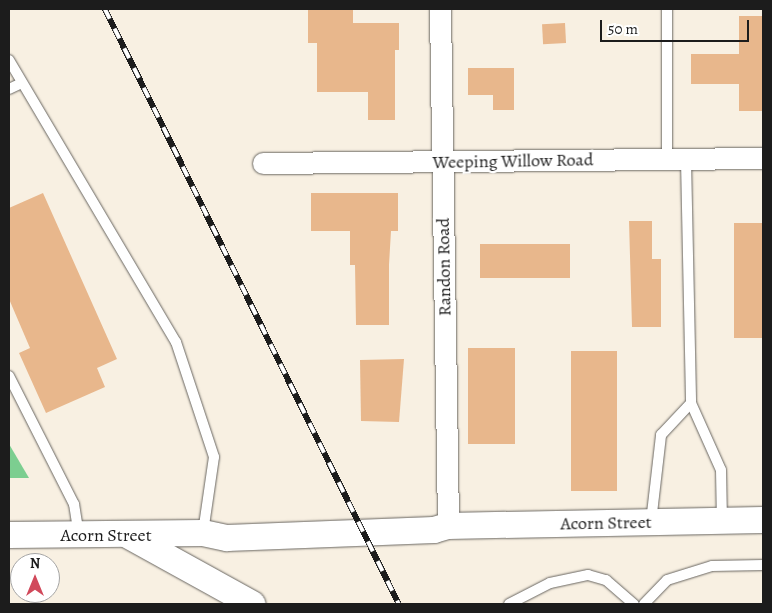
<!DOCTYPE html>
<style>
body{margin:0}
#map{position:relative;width:772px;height:613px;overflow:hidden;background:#f8f0e2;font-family:Alegreya,serif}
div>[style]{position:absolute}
.green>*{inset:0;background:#7cce90}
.building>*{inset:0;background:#e8b78c;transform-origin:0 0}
.roads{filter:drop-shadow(0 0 1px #696661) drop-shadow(0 0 1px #696661)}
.service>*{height:10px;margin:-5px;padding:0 5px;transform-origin:5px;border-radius:5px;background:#fff}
.minor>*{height:21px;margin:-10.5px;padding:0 10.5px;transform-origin:10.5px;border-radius:10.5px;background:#fff}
.tertiary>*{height:26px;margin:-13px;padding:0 13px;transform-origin:13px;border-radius:13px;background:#fff}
.rail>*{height:5.5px;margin-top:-2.75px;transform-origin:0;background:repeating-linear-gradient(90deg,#fff 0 11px,#1c1c1c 0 22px);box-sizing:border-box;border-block:1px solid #1c1c1c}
span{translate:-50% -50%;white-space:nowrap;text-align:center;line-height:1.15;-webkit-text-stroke:4.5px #fff;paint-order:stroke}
.street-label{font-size:18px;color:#1c1c1c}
.frame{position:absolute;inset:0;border:10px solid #1c1c1c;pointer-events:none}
.north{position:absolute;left:10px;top:553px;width:50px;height:50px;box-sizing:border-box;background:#fff;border:1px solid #a4a4a4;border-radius:50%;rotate:0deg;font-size:14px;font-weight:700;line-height:20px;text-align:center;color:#1c1c1c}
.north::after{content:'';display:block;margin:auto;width:18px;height:22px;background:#d1495b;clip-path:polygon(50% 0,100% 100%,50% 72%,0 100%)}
.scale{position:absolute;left:600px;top:20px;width:149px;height:22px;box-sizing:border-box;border:2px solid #1c1c1c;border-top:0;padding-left:6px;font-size:15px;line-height:18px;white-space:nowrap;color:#1c1c1c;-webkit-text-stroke:4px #fff;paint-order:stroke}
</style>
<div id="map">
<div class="green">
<i style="clip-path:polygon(9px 444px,29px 478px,9px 478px)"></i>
</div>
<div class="building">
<i style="clip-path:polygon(308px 9px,353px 9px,353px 23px,399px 23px,399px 50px,395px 50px,395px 120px,368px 120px,368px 92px,317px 92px,317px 43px,308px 43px)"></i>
<i style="clip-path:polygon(739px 16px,763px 16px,763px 111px,739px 111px,739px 84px,691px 84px,691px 54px,739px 54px)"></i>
<i style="left:565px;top:23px;width:20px;height:23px;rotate:87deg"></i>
<i style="clip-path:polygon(468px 68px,514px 68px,514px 110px,493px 110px,493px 95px,468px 95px)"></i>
<i style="clip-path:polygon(43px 193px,117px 359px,97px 368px,105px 387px,46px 413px,19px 353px,30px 348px,9px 299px,9px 208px)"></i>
<i style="clip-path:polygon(311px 193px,398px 193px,398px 231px,391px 231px,389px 265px,389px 325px,356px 325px,355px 265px,350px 265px,350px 231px,311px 231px)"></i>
<i style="clip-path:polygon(629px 221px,652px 221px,652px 259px,661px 259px,661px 327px,632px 327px)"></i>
<i style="left:734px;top:223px;width:29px;height:115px"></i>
<i style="left:570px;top:244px;width:34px;height:90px;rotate:90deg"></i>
<i style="left:468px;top:348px;width:47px;height:96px"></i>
<i style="left:571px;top:351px;width:46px;height:140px"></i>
<i style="clip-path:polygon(404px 359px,399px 422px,361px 421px,360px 360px)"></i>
</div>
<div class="roads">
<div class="service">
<i style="left:667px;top:9px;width:151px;rotate:90deg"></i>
<i style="left:9px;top:60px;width:328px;rotate:59.4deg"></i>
<i style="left:176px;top:342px;width:121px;rotate:71.7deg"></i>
<i style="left:214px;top:457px;width:76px;rotate:98.3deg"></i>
<i style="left:9px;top:89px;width:14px;rotate:-25deg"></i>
<i style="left:686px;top:160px;width:243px;rotate:88.8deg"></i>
<i style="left:691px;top:403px;width:73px;rotate:65.9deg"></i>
<i style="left:721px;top:470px;width:50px;rotate:88.9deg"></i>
<i style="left:9px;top:376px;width:144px;rotate:63.1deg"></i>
<i style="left:74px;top:504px;width:31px;rotate:81deg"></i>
<i style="left:651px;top:522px;width:88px;rotate:-83.4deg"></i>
<i style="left:661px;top:435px;width:44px;rotate:-46.8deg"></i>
<i style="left:509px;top:604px;width:46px;rotate:-27.1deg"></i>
<i style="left:550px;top:583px;width:39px;rotate:-12deg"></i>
<i style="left:588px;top:575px;width:19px;rotate:16deg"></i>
<i style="left:606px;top:580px;width:37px;rotate:41deg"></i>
<i style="left:644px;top:604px;width:33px;rotate:-46deg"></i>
<i style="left:667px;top:580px;width:47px;rotate:-17.3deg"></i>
<i style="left:712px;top:566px;width:51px;rotate:-1.1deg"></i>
</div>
<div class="minor">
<i style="left:440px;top:9px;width:517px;rotate:89.11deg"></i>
<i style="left:263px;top:163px;width:500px;rotate:-0.57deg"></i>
</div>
<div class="tertiary">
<i style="left:9px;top:535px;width:194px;rotate:-0.6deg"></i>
<i style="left:203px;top:533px;width:25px;rotate:12deg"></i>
<i style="left:227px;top:538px;width:207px;rotate:-2.2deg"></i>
<i style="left:434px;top:530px;width:15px;rotate:-16deg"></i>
<i style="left:448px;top:526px;width:315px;rotate:-1.1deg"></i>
<i style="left:129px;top:536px;width:141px;rotate:28.9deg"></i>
</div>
</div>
<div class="rail">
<i style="left:105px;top:9px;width:664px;rotate:63.71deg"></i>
</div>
<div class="street-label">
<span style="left:513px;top:161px;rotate:-1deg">Weeping Willow Road</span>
<span style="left:444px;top:267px;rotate:-91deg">Randon Road</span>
<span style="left:606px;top:523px;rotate:-1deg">Acorn Street</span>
<span style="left:106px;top:535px">Acorn Street</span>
</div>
<div class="frame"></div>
<div class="north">N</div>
<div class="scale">50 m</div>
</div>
